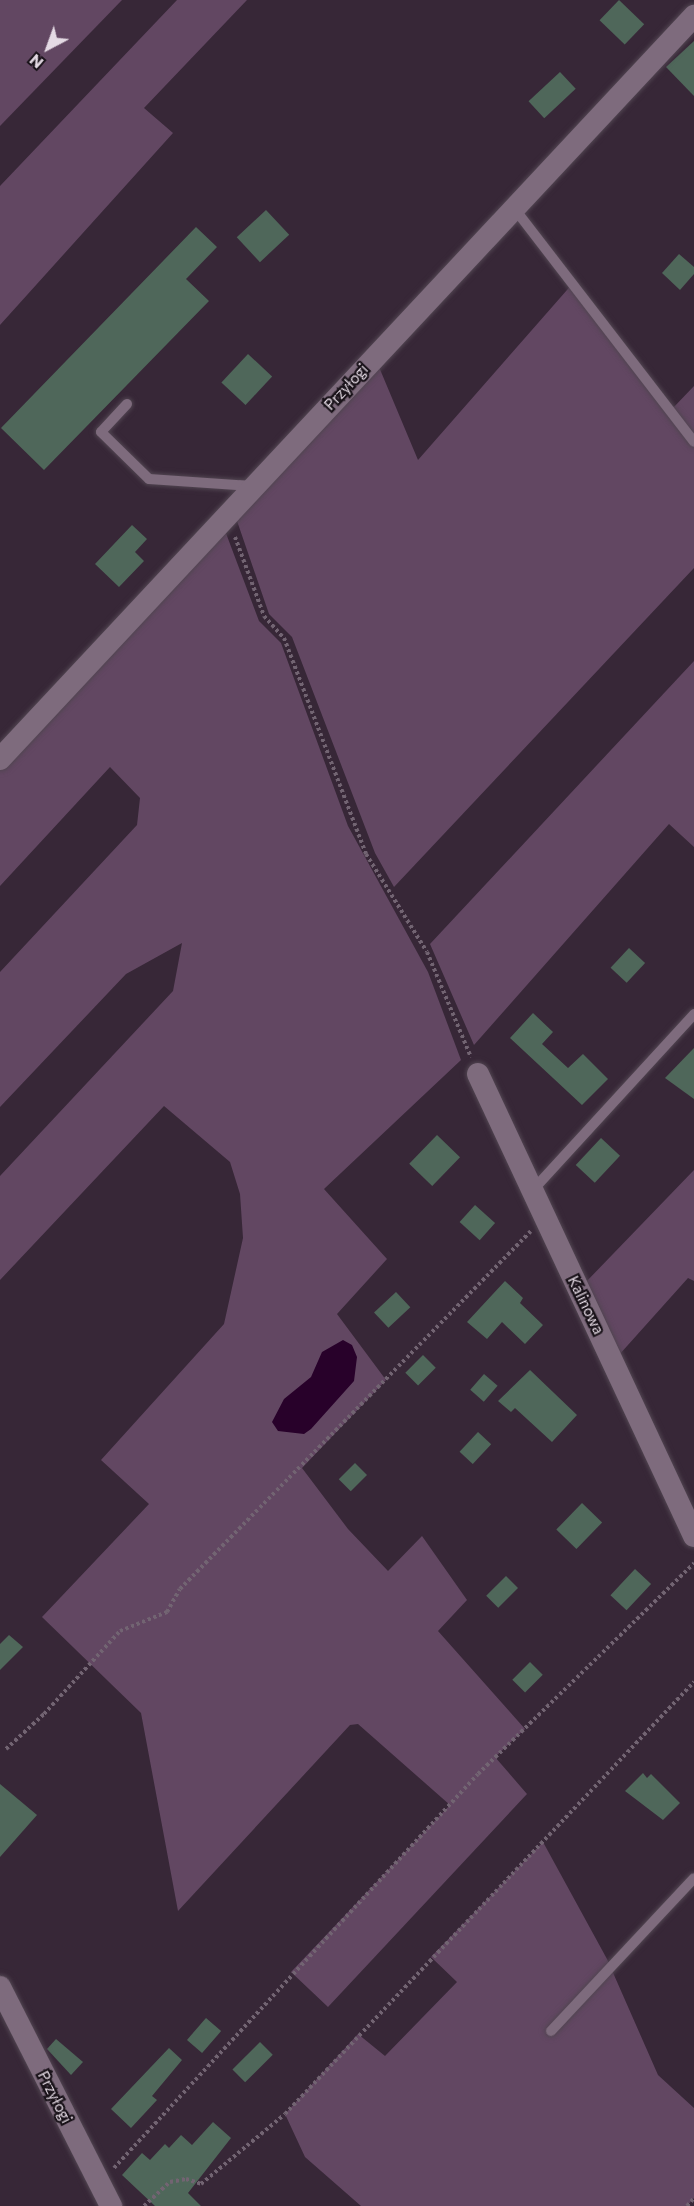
<!DOCTYPE html>
<meta charset="utf-8">
<style>
body{margin:0}
#map{position:relative;width:694px;height:2206px;overflow:hidden;background:#372737;font-family:Commissioner,sans-serif}
div>[style]{position:absolute}
.green>*{inset:0;background:#624762}
.water>*{inset:0;background:#28012a}
.building>*{inset:0;background:#4f675a;transform-origin:0 0}
.path>*{height:4px;margin-top:-2px;transform-origin:0;background:repeating-linear-gradient(90deg,#726472 0 3px,transparent 0 6px)}
.roads{filter:drop-shadow(0 0 2px #514551) drop-shadow(0 0 2px #514551)}
.service>*{height:10px;margin:-5px;padding:0 5px;transform-origin:5px;border-radius:5px;background:#7e6b7d}
.minor>*{height:22px;margin:-11px;padding:0 11px;transform-origin:11px;border-radius:11px;background:#7e6b7d}
span{translate:-50% -50%;white-space:nowrap;text-align:center;line-height:1.15;-webkit-text-stroke:4.5px #1a131a;paint-order:stroke}
.street-label{font-size:15px;color:#e4dae4}
.north{position:absolute;left:18px;top:18px;width:60px;height:60px;-webkit-text-stroke:4px #1a131a;paint-order:stroke;rotate:221deg;font-size:16px;font-weight:700;line-height:24px;text-align:center;color:#e4dae4}
.north::after{content:'';display:block;margin:auto;width:21px;height:27px;background:#e4dae4;clip-path:polygon(50% 0,100% 100%,50% 72%,0 100%)}
</style>
<div id="map">
<div class="green">
<i style="clip-path:polygon(0 0,122px 0,0 126px)"></i>
<i style="clip-path:polygon(177px 0,247px 0,144px 108px,173px 133px,0 325px,0 186px)"></i>
<i style="clip-path:polygon(574px 282px,672px 409px,694px 386px,694px 568px,394px 887px,375px 853px,292px 637px,269px 614px,236px 518px,379px 367px,418px 460px)"></i>
<i style="clip-path:polygon(224px 528px,259px 621px,281px 643px,348px 826px,428px 972px,461px 1060px,324px 1189px,387px 1259px,337px 1314px,386px 1380px,302px 1468px,348px 1529px,388px 1571px,422px 1536px,467px 1600px,438px 1631px,525px 1729px,495px 1757px,527px 1794px,328px 2007px,291px 1972px,450px 1805px,358px 1724px,350px 1725px,178px 1911px,141px 1713px,42px 1617px,149px 1504px,101px 1460px,224px 1324px,243px 1238px,240px 1194px,230px 1162px,164px 1106px,0 1280px,0 1176px,173px 991px,182px 943px,126px 974px,0 1107px,0 972px,137px 825px,140px 798px,110px 767px,0 886px,0 769px)"></i>
<i style="clip-path:polygon(694px 661px,694px 847px,669px 824px,474px 1045px,430px 944px)"></i>
<i style="clip-path:polygon(694px 1170px,694px 1281px,688px 1278px,619px 1355px,585px 1283px)"></i>
<i style="clip-path:polygon(543px 1842px,607px 1959px,658px 2075px,694px 2108px,694px 2198px,687px 2206px,361px 2206px,305px 2157px,285px 2114px,358px 2034px,385px 2056px,457px 1982px,431px 1957px)"></i>
</div>
<div class="water">
<i style="clip-path:polygon(343px 1340px,352px 1345px,357px 1357px,354px 1381px,311px 1429px,304px 1434px,278px 1431px,272px 1422px,284px 1399px,311px 1377px,322px 1352px)"></i>
</div>
<div class="building">
<i style="left:619px;top:0;width:35px;height:28px;rotate:44deg"></i>
<i style="clip-path:polygon(694px 41px,694px 96px,666px 67px)"></i>
<i style="left:560px;top:72px;width:23px;height:43px;rotate:47deg"></i>
<i style="left:266px;top:210px;width:34px;height:40px;rotate:47deg"></i>
<i style="clip-path:polygon(196px 227px,217px 247px,186px 279px,209px 301px,44px 470px,1px 428px)"></i>
<i style="clip-path:polygon(679px 254px,694px 267px,694px 274px,680px 290px,662px 273px)"></i>
<i style="left:248px;top:354px;width:33px;height:39px;rotate:43deg"></i>
<i style="clip-path:polygon(132px 525px,147px 539px,135px 552px,144px 561px,119px 587px,95px 564px)"></i>
<i style="left:629px;top:948px;width:22px;height:27px;rotate:43deg"></i>
<i style="clip-path:polygon(533px 1013px,553px 1032px,542px 1044px,568px 1068px,583px 1054px,608px 1079px,582px 1105px,510px 1038px)"></i>
<i style="clip-path:polygon(694px 1048px,694px 1099px,665px 1078px)"></i>
<i style="left:437px;top:1135px;width:32px;height:40px;rotate:44deg"></i>
<i style="left:601px;top:1138px;width:26px;height:37px;rotate:43deg"></i>
<i style="left:475px;top:1205px;width:27px;height:23px;rotate:42deg"></i>
<i style="clip-path:polygon(505px 1281px,523px 1298px,520px 1303px,543px 1325px,525px 1344px,502px 1322px,487px 1339px,467px 1322px)"></i>
<i style="left:396px;top:1292px;width:21px;height:30px;rotate:47deg"></i>
<i style="left:423px;top:1355px;width:18px;height:25px;rotate:45deg"></i>
<i style="clip-path:polygon(530px 1370px,577px 1415px,552px 1442px,515px 1408px,511px 1412px,498px 1401px)"></i>
<i style="left:484px;top:1374px;width:18px;height:21px;rotate:41deg"></i>
<i style="left:478px;top:1432px;width:18px;height:27px;rotate:43deg"></i>
<i style="left:355px;top:1463px;width:17px;height:23px;rotate:45deg"></i>
<i style="left:582px;top:1503px;width:28px;height:37px;rotate:44deg"></i>
<i style="left:635px;top:1569px;width:22px;height:36px;rotate:43deg"></i>
<i style="left:506px;top:1576px;width:17px;height:28px;rotate:45deg"></i>
<i style="clip-path:polygon(9px 1635px,23px 1647px,0 1670px,0 1644px)"></i>
<i style="left:530px;top:1662px;width:18px;height:25px;rotate:45deg"></i>
<i style="clip-path:polygon(643px 1773px,647px 1778px,651px 1774px,680px 1803px,663px 1820px,625px 1791px)"></i>
<i style="clip-path:polygon(0 1784px,37px 1815px,0 1857px)"></i>
<i style="left:206px;top:2018px;width:20px;height:29px;rotate:41deg"></i>
<i style="clip-path:polygon(56px 2039px,83px 2062px,71px 2075px,47px 2049px)"></i>
<i style="left:260px;top:2042px;width:18px;height:39px;rotate:45deg"></i>
<i style="clip-path:polygon(169px 2048px,182px 2060px,152px 2096px,157px 2100px,131px 2128px,111px 2109px)"></i>
<i style="clip-path:polygon(213px 2122px,231px 2138px,188px 2193px,201px 2206px,155px 2206px,122px 2175px,142px 2153px,150px 2160px,165px 2144px,169px 2148px,181px 2135px,192px 2145px)"></i>
</div>
<div class="path">
<i style="left:235px;top:537px;width:84px;rotate:69.8deg"></i>
<i style="left:264px;top:616px;width:30px;rotate:48deg"></i>
<i style="left:284px;top:638px;width:231px;rotate:69.2deg"></i>
<i style="left:366px;top:854px;width:115px;rotate:58.1deg"></i>
<i style="left:427px;top:952px;width:114px;rotate:67.3deg"></i>
<i style="left:6px;top:1749px;width:52px;rotate:-42.6deg"></i>
<i style="left:44px;top:1714px;width:113px;rotate:-47.5deg"></i>
<i style="left:120px;top:1631px;width:51px;rotate:-22deg"></i>
<i style="left:167px;top:1612px;width:26px;rotate:-61deg"></i>
<i style="left:180px;top:1589px;width:501px;rotate:-45.57deg"></i>
<i style="left:114px;top:2168px;width:536px;rotate:-47.27deg"></i>
<i style="left:478px;top:1774px;width:302px;rotate:-44.3deg"></i>
<i style="left:144px;top:2206px;width:35px;rotate:-43deg"></i>
<i style="left:170px;top:2182px;width:16px;rotate:-11deg"></i>
<i style="left:186px;top:2179px;width:16px;rotate:18deg"></i>
<i style="left:201px;top:2184px;width:109px;rotate:-39.8deg"></i>
<i style="left:285px;top:2114px;width:595px;rotate:-46.57deg"></i>
<i style="left:687px;top:2206px;width:11px;rotate:-49deg"></i>
</div>
<div class="roads">
<div class="service">
<i style="left:514px;top:208px;width:295px;rotate:52.4deg"></i>
<i style="left:127px;top:404px;width:38px;rotate:133deg"></i>
<i style="left:101px;top:432px;width:67px;rotate:44.4deg"></i>
<i style="left:149px;top:479px;width:104px;rotate:3.9deg"></i>
<i style="left:532px;top:1191px;width:240px;rotate:-47.5deg"></i>
<i style="left:551px;top:2031px;width:209px;rotate:-46.9deg"></i>
</div>
<div class="minor">
<i style="left:0;top:759px;width:1017px;rotate:-46.95deg"></i>
<i style="left:478px;top:1074px;width:510px;rotate:64.94deg"></i>
<i style="left:0;top:1987px;width:246px;rotate:63.1deg"></i>
</div>
</div>
<div class="street-label">
<span style="left:346px;top:387px;rotate:-47deg">Przyłogi</span>
<span style="left:586px;top:1305px;rotate:64deg">Kalinowa</span>
<span style="left:55px;top:2097px;rotate:63deg">Przyłogi</span>
</div>
<div class="north">N</div>
</div>
